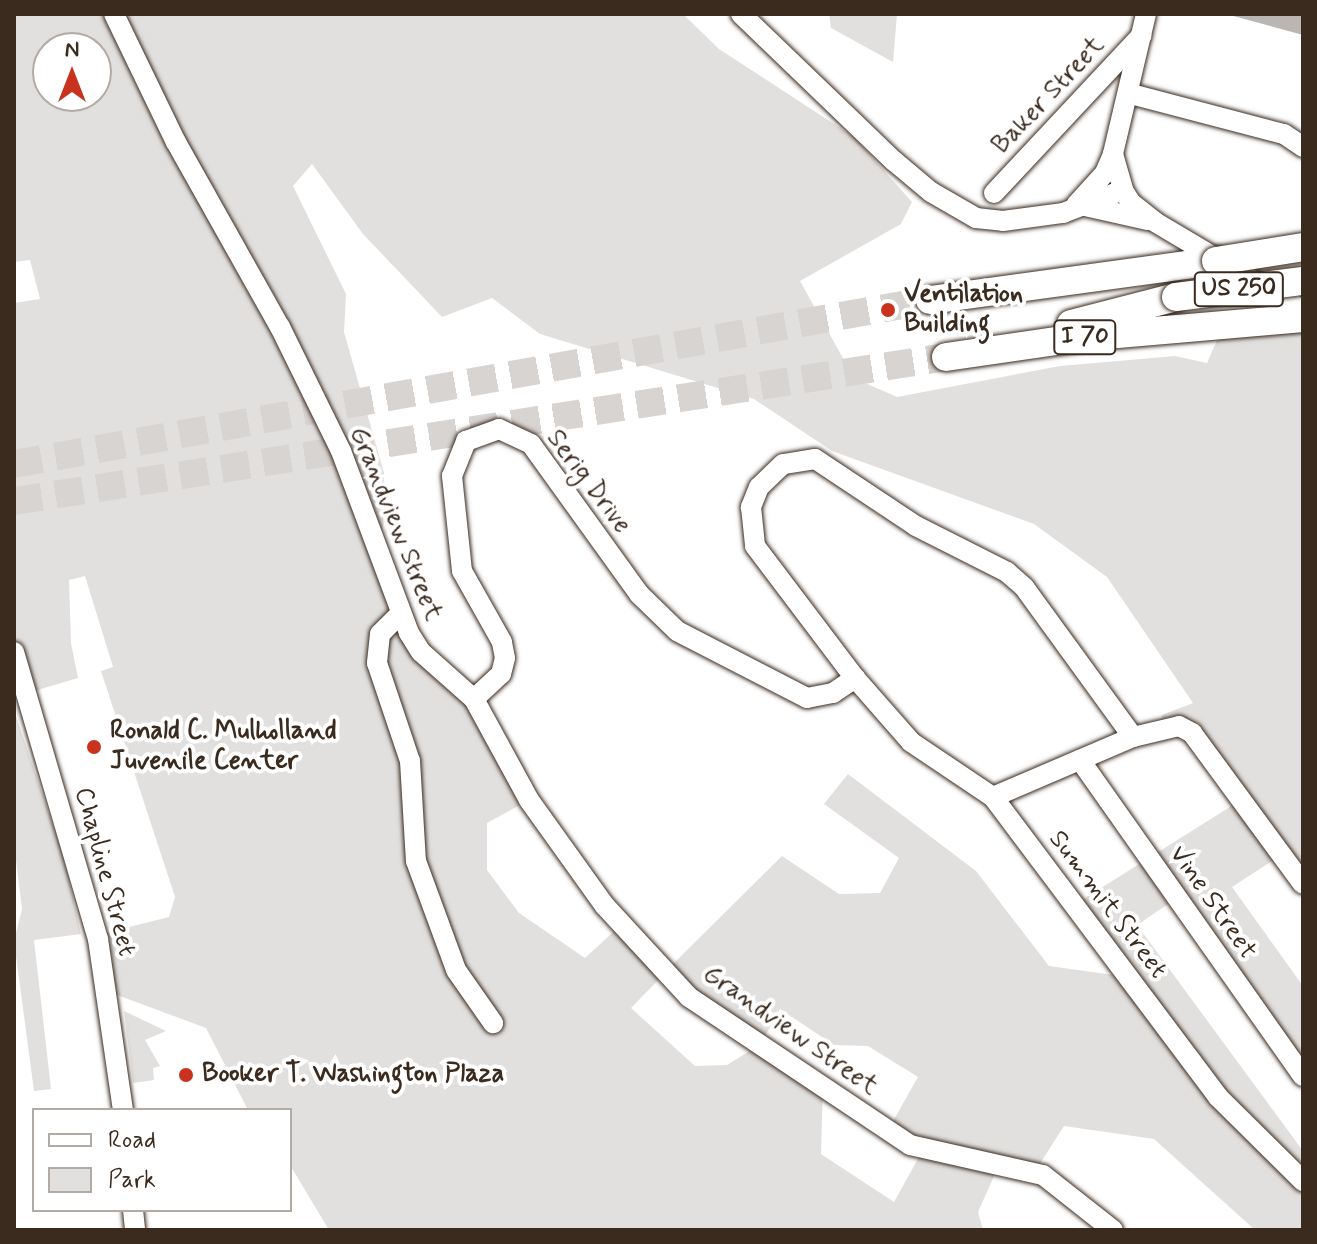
<!DOCTYPE html>
<style>
body{margin:0}
#map{position:relative;width:1317px;height:1244px;overflow:hidden;background:#fff;font-family:Mynerve,sans-serif}
div>[style]{position:absolute}
.green>*{inset:0;background:#e2e0de}
.water>*{inset:0;background:#bcb6b3}
.highway-tunnel>*{height:28px;margin-top:-14px;transform-origin:0;background:repeating-linear-gradient(90deg,#d8d4d2 0 28px,transparent 0 42px)}
.roads{filter:drop-shadow(0 0 2px #3b2a1e) drop-shadow(0 0 2px #3b2a1e)}
.minor>*{height:20px;margin:-10px;padding:0 10px;transform-origin:10px;border-radius:10px;background:#fff}
.highway>*{height:28px;margin:-14px;padding:0 14px;transform-origin:14px;border-radius:14px;background:#fff}
.bridges{filter:drop-shadow(0 0 2px #3b2a1e) drop-shadow(0 0 2px #3b2a1e)}
.highway-bridge>*{height:28px;margin:-14px;padding:0 14px;transform-origin:14px;border-radius:14px;background:#fff}
.dots>*{width:22px;height:22px;translate:-50% -50%;box-sizing:border-box;border:4px solid #fff;border-radius:50%}
span{translate:-50% -50%;white-space:nowrap;text-align:center;line-height:1.15;-webkit-text-stroke:8px #fff;paint-order:stroke}
.shield-label span{padding:2px 6px;background:#fff;border:2px solid;border-radius:6px;-webkit-text-stroke-width:0}
.shield-label{font-size:24px;color:#3b2a1e;font-weight:700}
.street-label{font-size:26px;color:#3b2a1e}
.poi-label{font-size:26px;color:#3b2a1e;font-weight:700}
.left{translate:0 -50%;text-align:left}
.frame{position:absolute;inset:0;border:16px solid #3b2a1e;pointer-events:none}
.legend{position:absolute;left:32px;top:1108px;width:260px;height:104px;box-sizing:border-box;background:#fff;border:2px solid #b1aaa5;margin:0;padding:10px 14px;list-style:none;font-size:24px;color:#3b2a1e}
.legend li{display:flex;align-items:center;gap:16px;height:40px}
.legend b{width:40px;border:2px solid #b1aaa5}
.north{position:absolute;left:32px;top:32px;width:80px;height:80px;box-sizing:border-box;background:#fff;border:2px solid #b1aaa5;border-radius:50%;rotate:0deg;font-size:22px;font-weight:700;line-height:32px;text-align:center;color:#3b2a1e}
.north::after{content:'';display:block;margin:auto;width:28px;height:36px;background:#c8321e;clip-path:polygon(50% 0,100% 100%,50% 72%,0 100%)}
</style>
<div id="map">
<div class="green">
<i style="clip-path:polygon(evenodd,14px 14px,683px 14px,719px 49px,854px 137px,912px 202px,901px 224px,800px 281px,854px 378px,897px 397px,1060px 366px,1175px 356px,1207px 363px,1225px 322px,1303px 318px,1303px 884px,1281px 855px,1232px 887px,1303px 986px,1303px 1076px,1177px 898px,1137px 925px,1303px 1151px,1303px 1230px,1255px 1230px,1154px 1139px,1064px 1126px,1034px 1173px,999px 1165px,978px 1212px,983px 1230px,329px 1230px,290px 1165px,290px 1110px,248px 1110px,206px 1028px,109px 992px,97px 935px,169px 917px,175px 897px,101px 671px,113px 667px,85px 576px,69px 580px,71px 643px,78px 678px,14px 697px,14px 303px,40px 299px,30px 260px,14px 262px,14px 14px,48px 48px,96px 48px,96px 96px,48px 96px,48px 48px,14px 14px,312px 164px,363px 234px,442px 317px,492px 298px,540px 334px,754px 399px,832px 451px,1034px 524px,1107px 577px,1193px 703px,1162px 715px,1161px 727px,1192px 733px,1241px 800px,1074px 905px,1128px 977px,1049px 966px,976px 871px,848px 774px,824px 804px,899px 858px,880px 893px,839px 894px,782px 856px,666px 971px,622px 924px,585px 958px,519px 913px,487px 870px,487px 823px,529px 800px,446px 673px,399px 615px,375px 552px,385px 519px,384px 473px,344px 332px,346px 294px,293px 186px,312px 164px,14px 14px,666px 972px,759px 1045px,727px 1065px,695px 1066px,631px 1008px,666px 972px,14px 14px,780px 1009px,834px 1045px,868px 1046px,918px 1077px,888px 1130px,924px 1148px,894px 1202px,821px 1154px,823px 1086px,760px 1045px,780px 1009px)"></i>
<i style="clip-path:polygon(829px 14px,897px 14px,893px 62px,831px 28px)"></i>
<i style="clip-path:polygon(14px 710px,65px 861px,81px 934px,34px 940px,51px 1089px,34px 1091px,14px 941px,22px 909px,14px 844px)"></i>
<i style="clip-path:polygon(124px 1011px,166px 1031px,145px 1040px,160px 1066px,153px 1068px,154px 1080px,133px 1083px)"></i>
</div>
<div class="water">
<i style="clip-path:polygon(1226px 14px,1303px 14px,1303px 35px,1263px 24px)"></i>
</div>
<div class="highway-tunnel">
<i style="left:14px;top:464px;width:931px;rotate:-10.15deg"></i>
<i style="left:14px;top:501px;width:943px;rotate:-8.78deg"></i>
</div>
<div class="roads">
<div class="minor">
<i style="left:114px;top:14px;width:142px;rotate:64.2deg"></i>
<i style="left:176px;top:142px;width:212px;rotate:60.7deg"></i>
<i style="left:280px;top:327px;width:138px;rotate:63.8deg"></i>
<i style="left:341px;top:451px;width:194px;rotate:69.5deg"></i>
<i style="left:409px;top:633px;width:22px;rotate:58deg"></i>
<i style="left:421px;top:652px;width:71px;rotate:41.6deg"></i>
<i style="left:474px;top:699px;width:115px;rotate:61.4deg"></i>
<i style="left:529px;top:800px;width:130px;rotate:54.4deg"></i>
<i style="left:605px;top:906px;width:124px;rotate:47.3deg"></i>
<i style="left:689px;top:997px;width:266px;rotate:33.8deg"></i>
<i style="left:910px;top:1145px;width:136px;rotate:12.7deg"></i>
<i style="left:1043px;top:1175px;width:89px;rotate:38.2deg"></i>
<i style="left:741px;top:14px;width:212px;rotate:43.9deg"></i>
<i style="left:894px;top:161px;width:48px;rotate:40deg"></i>
<i style="left:931px;top:192px;width:52px;rotate:30deg"></i>
<i style="left:976px;top:218px;width:27px;rotate:6deg"></i>
<i style="left:1003px;top:221px;width:61px;rotate:-7.6deg"></i>
<i style="left:1063px;top:213px;width:64px;rotate:-21deg"></i>
<i style="left:1146px;top:14px;width:144px;rotate:103.3deg"></i>
<i style="left:1113px;top:154px;width:37px;rotate:74deg"></i>
<i style="left:1123px;top:190px;width:15px;rotate:58deg"></i>
<i style="left:1131px;top:203px;width:31px;rotate:38deg"></i>
<i style="left:1155px;top:222px;width:172px;rotate:30.7deg"></i>
<i style="left:1131px;top:94px;width:158px;rotate:14.7deg"></i>
<i style="left:1284px;top:134px;width:23px;rotate:34deg"></i>
<i style="left:994px;top:193px;width:216px;rotate:-46.9deg"></i>
<i style="left:1076px;top:205px;width:43px;rotate:-47.8deg"></i>
<i style="left:1105px;top:173px;width:21px;rotate:-67deg"></i>
<i style="left:1085px;top:206px;width:64px;rotate:12.7deg"></i>
<i style="left:399px;top:615px;width:27px;rotate:135deg"></i>
<i style="left:380px;top:634px;width:29px;rotate:96deg"></i>
<i style="left:377px;top:663px;width:103px;rotate:71.4deg"></i>
<i style="left:410px;top:761px;width:100px;rotate:86.6deg"></i>
<i style="left:416px;top:861px;width:116px;rotate:69.8deg"></i>
<i style="left:456px;top:970px;width:65px;rotate:55.1deg"></i>
<i style="left:14px;top:652px;width:299px;rotate:73.7deg"></i>
<i style="left:98px;top:939px;width:173px;rotate:81.7deg"></i>
<i style="left:474px;top:699px;width:37px;rotate:-43deg"></i>
<i style="left:501px;top:674px;width:16px;rotate:-76deg"></i>
<i style="left:505px;top:658px;width:16px;rotate:-101deg"></i>
<i style="left:502px;top:642px;width:81px;rotate:-119.4deg"></i>
<i style="left:462px;top:571px;width:96px;rotate:-96deg"></i>
<i style="left:452px;top:476px;width:38px;rotate:-68deg"></i>
<i style="left:466px;top:441px;width:35px;rotate:-20deg"></i>
<i style="left:499px;top:429px;width:35px;rotate:25deg"></i>
<i style="left:531px;top:444px;width:185px;rotate:54.2deg"></i>
<i style="left:639px;top:594px;width:53px;rotate:44.2deg"></i>
<i style="left:677px;top:631px;width:146px;rotate:27.3deg"></i>
<i style="left:807px;top:698px;width:26px;rotate:-11deg"></i>
<i style="left:833px;top:693px;width:27px;rotate:-34deg"></i>
<i style="left:1133px;top:737px;width:185px;rotate:-126deg"></i>
<i style="left:1024px;top:587px;width:23px;rotate:-139deg"></i>
<i style="left:1007px;top:572px;width:102px;rotate:-153.2deg"></i>
<i style="left:916px;top:526px;width:121px;rotate:-146.4deg"></i>
<i style="left:815px;top:459px;width:32px;rotate:171deg"></i>
<i style="left:783px;top:464px;width:33px;rotate:136deg"></i>
<i style="left:759px;top:487px;width:22px;rotate:112deg"></i>
<i style="left:751px;top:507px;width:39px;rotate:84deg"></i>
<i style="left:755px;top:546px;width:166px;rotate:52.9deg"></i>
<i style="left:855px;top:678px;width:85px;rotate:48.8deg"></i>
<i style="left:911px;top:742px;width:99px;rotate:33.9deg"></i>
<i style="left:993px;top:797px;width:375px;rotate:53.1deg"></i>
<i style="left:1218px;top:1097px;width:120px;rotate:44.7deg"></i>
<i style="left:1080px;top:760px;width:387px;rotate:54.8deg"></i>
<i style="left:993px;top:797px;width:152px;rotate:-23.2deg"></i>
<i style="left:1133px;top:737px;width:47px;rotate:-13.4deg"></i>
<i style="left:1179px;top:726px;width:15px;rotate:28deg"></i>
<i style="left:1192px;top:733px;width:187px;rotate:53.7deg"></i>
<i style="left:133px;top:1210px;width:20px;rotate:84deg"></i>
</div>
<div class="highway">
<i style="left:930px;top:300px;width:289px;rotate:-7.8deg"></i>
<i style="left:1071px;top:324px;width:108px;rotate:-14.4deg"></i>
<i style="left:946px;top:357px;width:138px;rotate:-8.3deg"></i>
<i style="left:1083px;top:337px;width:221px;rotate:-4.9deg"></i>
</div>
</div>
<div class="bridges">
<div class="highway-bridge">
<i style="left:1216px;top:261px;width:88px;rotate:-9.1deg"></i>
<i style="left:1176px;top:297px;width:128px;rotate:-7.2deg"></i>
</div>
</div>
<div class="dots">
<i style="left:888px;top:310px;background:#c8321e"></i>
<i style="left:94px;top:747px;background:#c8321e"></i>
<i style="left:186px;top:1075px;background:#c8321e"></i>
</div>
<div class="shield-label">
<span style="left:1239px;top:289px">US 250</span>
<span style="left:1085px;top:337px">I 70</span>
</div>
<div class="street-label">
<span style="left:1049px;top:96px;rotate:-47deg">Baker Street</span>
<span style="left:588px;top:482px;rotate:53deg">Serig Drive</span>
<span style="left:395px;top:524px;rotate:68deg">Grandview Street</span>
<span style="left:104px;top:872px;rotate:75deg">Chapline Street</span>
<span style="left:1212px;top:903px;rotate:55deg">Vine Street</span>
<span style="left:1107px;top:905px;rotate:53deg">Summit Street</span>
<span style="left:790px;top:1031px;rotate:35deg">Grandview Street</span>
</div>
<div class="poi-label">
<span class="left" style="left:904px;top:310px">Ventilation<br>Building</span>
<span class="left" style="left:110px;top:747px">Ronald C. Mulholland<br>Juvenile Center</span>
<span class="left" style="left:202px;top:1075px">Booker T. Washington Plaza</span>
</div>
<div class="frame"></div>
<ul class="legend">
<li><b style="height:10px;background:#fff"></b>Road</li>
<li><b style="height:22px;background:#e2e0de"></b>Park</li>
</ul>
<div class="north">N</div>
</div>
